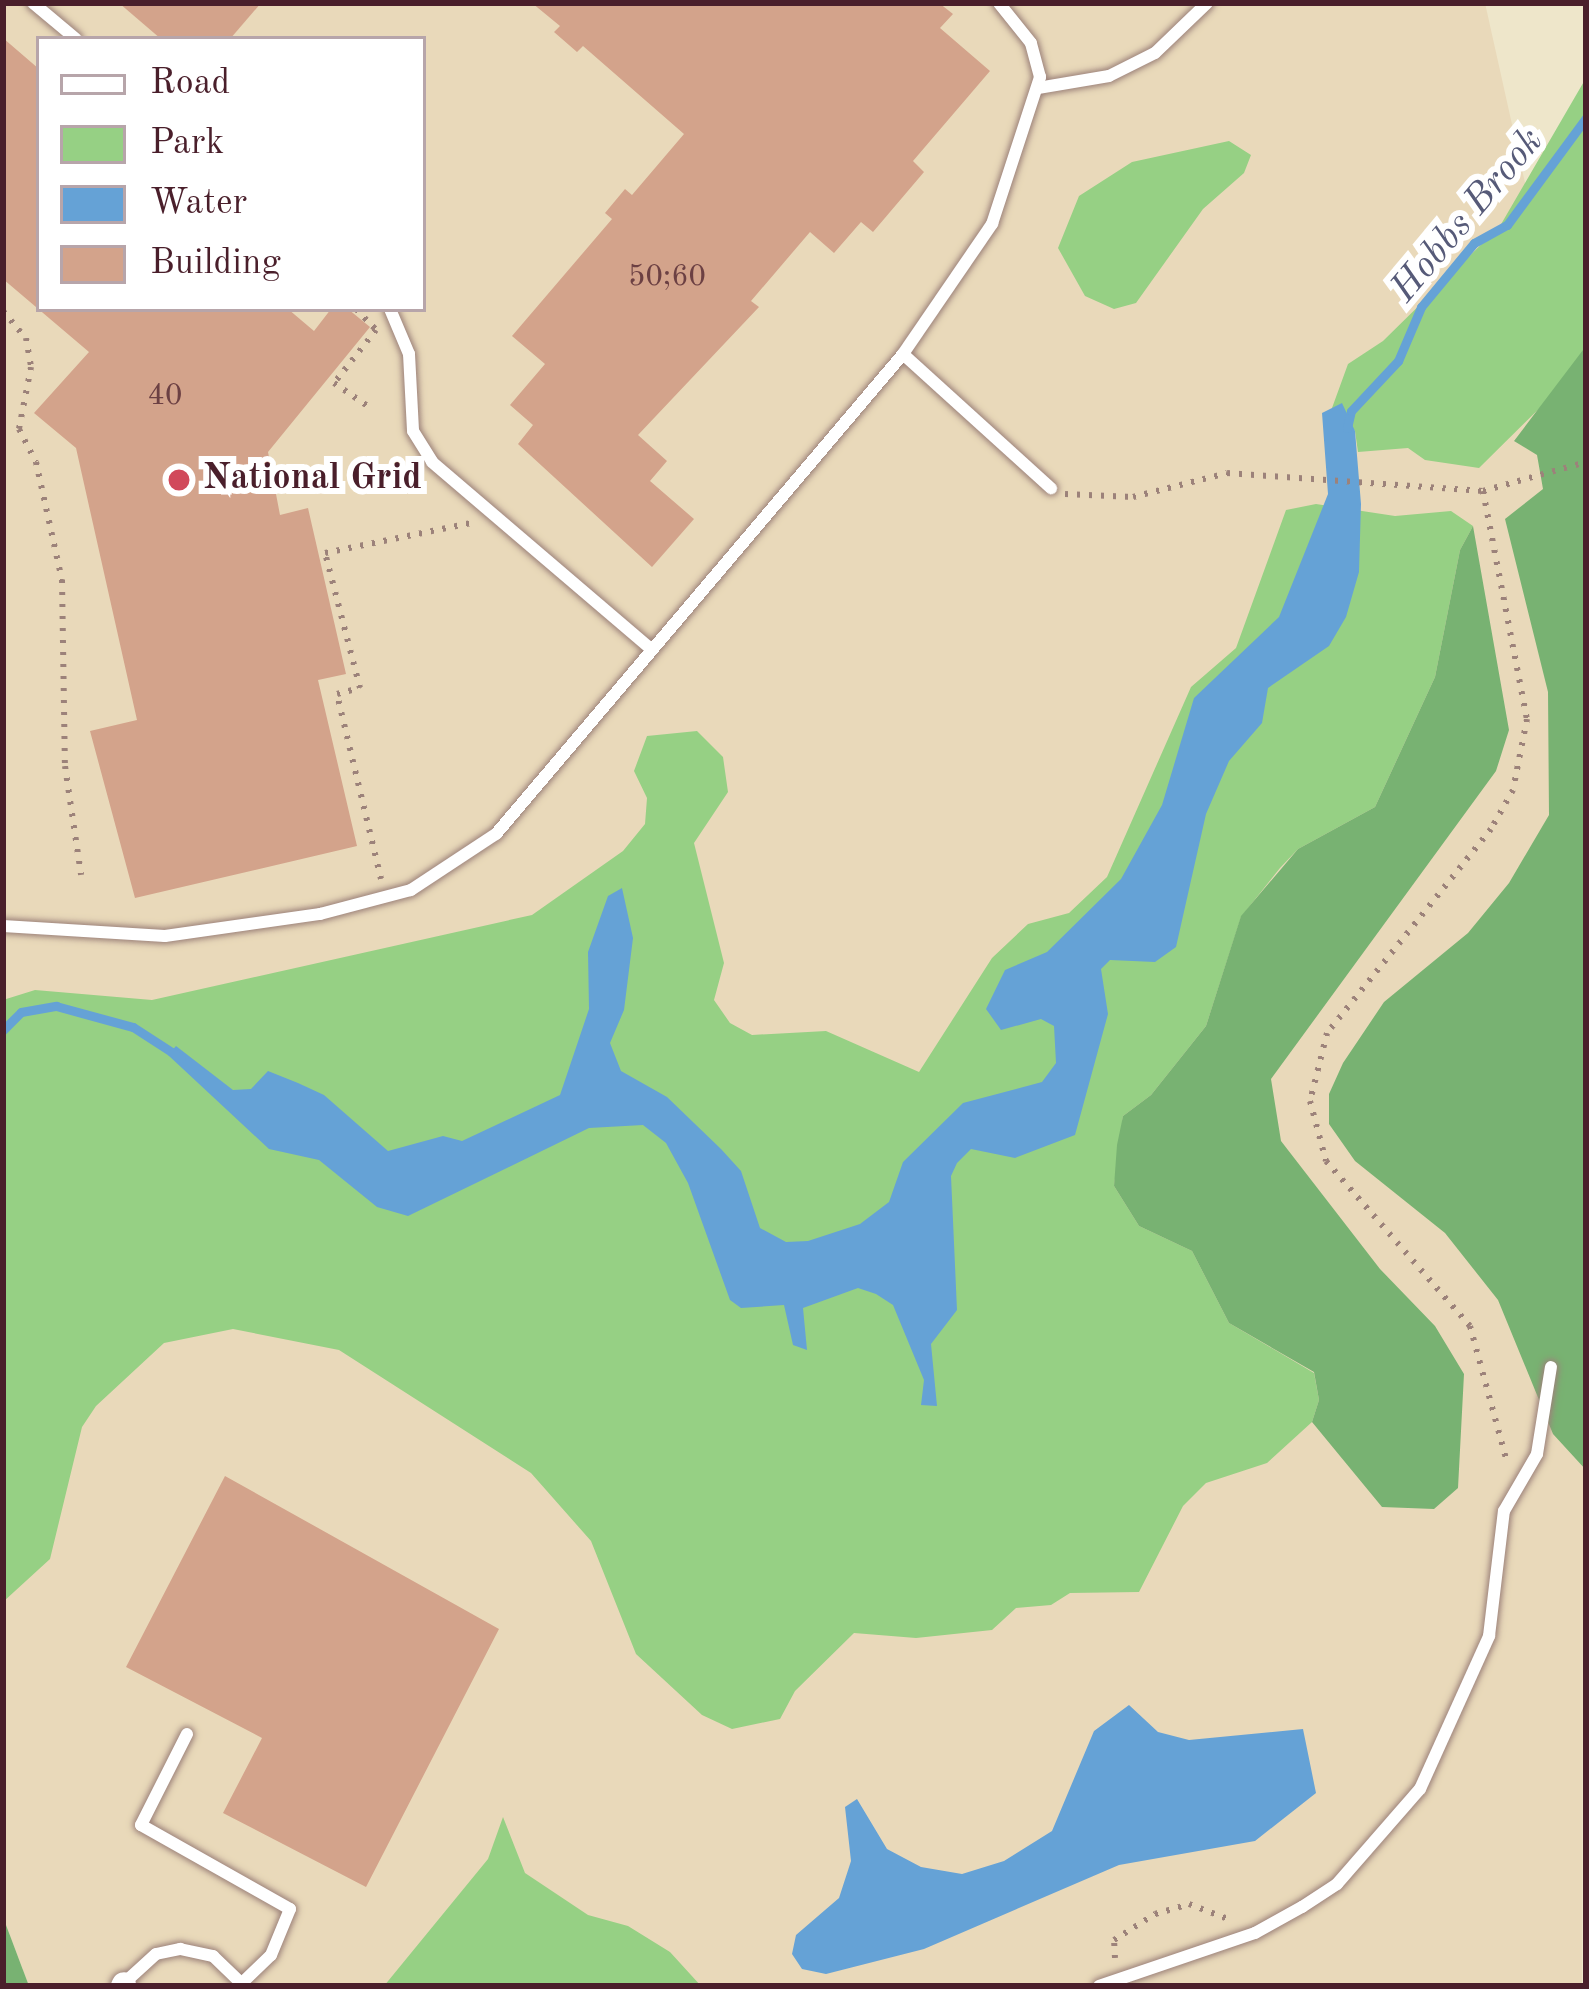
<!DOCTYPE html>
<style>
body{margin:0}
#map{position:relative;width:1589px;height:1989px;overflow:hidden;background:#eee6ca;font-family:"Old Standard TT",serif}
div>[style]{position:absolute}
.built>*{inset:0;background:#e9d9ba}
.green>*{inset:0;background:#96d084}
.forest>*{inset:0;background:#78b272}
.water>*{inset:0;background:#65a2d6}
.stream>*{height:9px;margin:-4.5px;padding:0 4.5px;transform-origin:4.5px;border-radius:4.5px;background:#65a2d6}
.building>*{inset:0;background:#d3a38b}
.path>*{height:6px;margin-top:-3px;transform-origin:0;background:repeating-linear-gradient(90deg,#9c827a 0 3px,transparent 0 12px)}
.roads{filter:drop-shadow(0 0 3px #9c827a) drop-shadow(0 0 3px #9c827a)}
.lane>*{height:12px;margin:-6px;padding:0 6px;transform-origin:6px;border-radius:6px;background:#fff}
.street>*{height:24px;margin:-12px;padding:0 12px;transform-origin:12px;border-radius:12px;background:#fff}
.dots>*{width:33px;height:33px;translate:-50% -50%;box-sizing:border-box;border:6px solid #fff;border-radius:50%}
span{translate:-50% -50%;white-space:nowrap;text-align:center;line-height:1.15;-webkit-text-stroke:12px #fff;paint-order:stroke}
.number-label{font-size:30px;color:#6c4043}
.number-label span{-webkit-text-stroke-width:0}
.poi-label{font-size:36px;color:#4a1f2b;font-weight:700}
.left{translate:0 -50%;text-align:left}
.water-label{font-size:39px;color:#565a78;font-style:italic}
.frame{position:absolute;inset:0;border:6px solid #4a1f2b;pointer-events:none}
.legend{position:absolute;left:36px;top:36px;width:390px;height:276px;box-sizing:border-box;background:#fff;border:3px solid #b7a5aa;margin:0;padding:15px 21px;list-style:none;font-size:36px;color:#4a1f2b}
.legend li{display:flex;align-items:center;gap:24px;height:60px}
.legend b{width:60px;border:3px solid #b7a5aa}
</style>
<div id="map">
<div class="built">
<i style="clip-path:polygon(evenodd,3px 3px,1485px 3px,1554px 313px,1586px 303px,1582px 1986px,29px 1986px,3px 1917px,3px 3px,39px 39px,423px 39px,423px 309px,39px 309px,39px 39px)"></i>
</div>
<div class="green">
<i style="clip-path:polygon(1586px 78px,1586px 346px,1565px 383px,1479px 468px,1425px 460px,1408px 448px,1358px 452px,1355px 431px,1332px 408px,1348px 364px,1383px 341px,1500px 226px)"></i>
<i style="clip-path:polygon(1229px 141px,1251px 155px,1244px 173px,1203px 209px,1136px 303px,1114px 309px,1085px 296px,1058px 248px,1079px 196px,1132px 162px)"></i>
<i style="clip-path:polygon(1316px 504px,1395px 516px,1451px 511px,1473px 526px,1460px 550px,1435px 677px,1375px 807px,1298px 849px,1280px 868px,1241px 917px,1206px 1026px,1151px 1095px,1123px 1116px,1114px 1186px,1139px 1226px,1192px 1251px,1229px 1323px,1314px 1373px,1319px 1400px,1312px 1422px,1267px 1463px,1206px 1483px,1183px 1506px,1139px 1592px,1070px 1593px,1051px 1605px,1016px 1608px,992px 1630px,916px 1638px,854px 1633px,795px 1691px,780px 1719px,732px 1729px,702px 1715px,636px 1654px,591px 1541px,531px 1473px,339px 1350px,233px 1329px,164px 1343px,96px 1406px,82px 1427px,50px 1559px,3px 1602px,3px 1000px,35px 990px,152px 1000px,532px 915px,623px 851px,645px 824px,647px 798px,634px 771px,647px 736px,697px 731px,723px 757px,728px 792px,694px 843px,724px 963px,714px 1000px,730px 1023px,752px 1035px,826px 1031px,919px 1072px,992px 958px,1028px 924px,1069px 913px,1107px 877px,1191px 687px,1236px 648px,1286px 510px)"></i>
<i style="clip-path:polygon(503px 1817px,525px 1873px,588px 1915px,628px 1926px,670px 1952px,701px 1986px,384px 1986px,488px 1859px)"></i>
</div>
<div class="forest">
<i style="clip-path:polygon(1586px 346px,1586px 1470px,1553px 1434px,1498px 1300px,1445px 1233px,1355px 1161px,1329px 1124px,1329px 1094px,1343px 1063px,1384px 1002px,1468px 933px,1509px 883px,1549px 815px,1548px 692px,1505px 519px,1543px 489px,1537px 455px,1514px 441px)"></i>
<i style="clip-path:polygon(1473px 526px,1509px 730px,1496px 771px,1271px 1079px,1281px 1141px,1380px 1269px,1435px 1326px,1464px 1374px,1458px 1488px,1434px 1509px,1382px 1507px,1312px 1422px,1319px 1400px,1314px 1372px,1229px 1323px,1192px 1251px,1139px 1226px,1114px 1186px,1117px 1145px,1123px 1116px,1151px 1095px,1206px 1026px,1241px 916px,1298px 849px,1375px 807px,1435px 677px,1460px 550px)"></i>
<i style="clip-path:polygon(3px 1917px,29px 1986px,3px 1986px)"></i>
</div>
<div class="water">
<i style="clip-path:polygon(1342px 403px,1355px 431px,1361px 504px,1359px 572px,1346px 617px,1329px 646px,1268px 688px,1262px 723px,1229px 761px,1206px 814px,1176px 947px,1155px 962px,1110px 960px,1101px 969px,1108px 1014px,1075px 1135px,1015px 1158px,971px 1149px,957px 1163px,951px 1176px,957px 1310px,931px 1344px,937px 1406px,921px 1405px,924px 1380px,893px 1305px,876px 1294px,858px 1288px,803px 1308px,807px 1350px,793px 1345px,784px 1305px,741px 1308px,730px 1300px,688px 1183px,666px 1143px,643px 1125px,589px 1128px,408px 1216px,377px 1207px,319px 1160px,269px 1149px,168px 1055px,176px 1046px,233px 1090px,251px 1089px,268px 1071px,298px 1083px,324px 1095px,388px 1151px,443px 1136px,462px 1141px,560px 1095px,589px 1009px,588px 952px,608px 896px,622px 888px,633px 938px,624px 1010px,610px 1043px,621px 1071px,667px 1097px,721px 1149px,741px 1171px,760px 1228px,786px 1242px,808px 1241px,860px 1224px,889px 1202px,903px 1162px,963px 1103px,1042px 1082px,1056px 1063px,1054px 1026px,1041px 1019px,1001px 1030px,986px 1009px,1005px 970px,1047px 952px,1121px 879px,1162px 805px,1194px 698px,1279px 617px,1328px 494px,1322px 413px)"></i>
<i style="clip-path:polygon(1129px 1705px,1158px 1732px,1189px 1740px,1303px 1729px,1316px 1793px,1255px 1841px,1119px 1865px,924px 1949px,826px 1974px,802px 1969px,792px 1954px,796px 1935px,839px 1898px,851px 1861px,845px 1807px,857px 1799px,887px 1849px,921px 1867px,962px 1874px,1004px 1861px,1052px 1831px,1094px 1731px)"></i>
</div>
<div class="stream">
<i style="left:1347px;top:428px;width:17px;rotate:-77deg"></i>
<i style="left:1351px;top:411px;width:69px;rotate:-46.8deg"></i>
<i style="left:1398px;top:361px;width:59px;rotate:-66.9deg"></i>
<i style="left:1421px;top:307px;width:83px;rotate:-50.4deg"></i>
<i style="left:1474px;top:243px;width:38px;rotate:-29deg"></i>
<i style="left:1507px;top:225px;width:133px;rotate:-53.6deg"></i>
<i style="left:3px;top:1030px;width:25px;rotate:-45deg"></i>
<i style="left:21px;top:1012px;width:36px;rotate:-10deg"></i>
<i style="left:56px;top:1006px;width:80px;rotate:15.3deg"></i>
<i style="left:133px;top:1027px;width:57px;rotate:32.9deg"></i>
</div>
<div class="building">
<i style="clip-path:polygon(119px 3px,261px 3px,230px 39px,161px 39px)"></i>
<i style="clip-path:polygon(532px 3px,939px 3px,953px 14px,940px 28px,990px 71px,913px 161px,924px 172px,873px 232px,861px 222px,834px 253px,810px 232px,751px 301px,759px 307px,638px 435px,667px 461px,650px 481px,694px 519px,652px 567px,518px 444px,533px 425px,510px 405px,545px 364px,512px 336px,612px 219px,605px 213px,625px 189px,632px 195px,684px 134px,583px 46px,577px 52px,554px 32px,560px 26px)"></i>
<i style="clip-path:polygon(3px 38px,39px 69px,39px 309px,288px 309px,314px 331px,331px 309px,348px 309px,370px 327px,268px 452px,280px 515px,308px 508px,346px 674px,318px 680px,357px 846px,135px 898px,90px 731px,137px 720px,76px 448px,34px 413px,89px 352px,3px 279px)"></i>
<i style="clip-path:polygon(225px 1476px,499px 1629px,366px 1887px,223px 1813px,262px 1738px,126px 1667px)"></i>
</div>
<div class="path">
<i style="left:356px;top:309px;width:29px;rotate:46deg"></i>
<i style="left:376px;top:330px;width:68px;rotate:128.4deg"></i>
<i style="left:334px;top:383px;width:42px;rotate:34.4deg"></i>
<i style="left:3px;top:311px;width:35px;rotate:50deg"></i>
<i style="left:26px;top:338px;width:29px;rotate:80deg"></i>
<i style="left:31px;top:367px;width:63px;rotate:101deg"></i>
<i style="left:19px;top:429px;width:37px;rotate:63deg"></i>
<i style="left:36px;top:462px;width:121px;rotate:77.6deg"></i>
<i style="left:62px;top:580px;width:186px;rotate:89.1deg"></i>
<i style="left:65px;top:766px;width:110px;rotate:81.6deg"></i>
<i style="left:1483px;top:491px;width:232px;rotate:79.1deg"></i>
<i style="left:1527px;top:719px;width:72px;rotate:101.2deg"></i>
<i style="left:1513px;top:790px;width:45px;rotate:119.4deg"></i>
<i style="left:1491px;top:829px;width:262px;rotate:128.8deg"></i>
<i style="left:1327px;top:1033px;width:70px;rotate:104deg"></i>
<i style="left:1310px;top:1101px;width:62px;rotate:75.1deg"></i>
<i style="left:1326px;top:1161px;width:219px;rotate:48.9deg"></i>
<i style="left:1470px;top:1326px;width:141px;rotate:74.8deg"></i>
<i style="left:1065px;top:494px;width:68px;rotate:2.5deg"></i>
<i style="left:1133px;top:497px;width:97px;rotate:-14.3deg"></i>
<i style="left:1227px;top:473px;width:257px;rotate:4deg"></i>
<i style="left:1483px;top:491px;width:107px;rotate:-15.7deg"></i>
<i style="left:381px;top:879px;width:190px;rotate:-103.4deg"></i>
<i style="left:337px;top:694px;width:24px;rotate:-15deg"></i>
<i style="left:360px;top:688px;width:139px;rotate:-104.5deg"></i>
<i style="left:325px;top:553px;width:149px;rotate:-11.6deg"></i>
<i style="left:1115px;top:1958px;width:18px;rotate:-93deg"></i>
<i style="left:1114px;top:1940px;width:49px;rotate:-32.4deg"></i>
<i style="left:1155px;top:1914px;width:35px;rotate:-16deg"></i>
<i style="left:1189px;top:1904px;width:40px;rotate:21deg"></i>
</div>
<div class="roads">
<div class="lane">
<i style="left:33px;top:3px;width:56px;rotate:39.9deg"></i>
<i style="left:1038px;top:88px;width:72px;rotate:-9.6deg"></i>
<i style="left:1109px;top:76px;width:51px;rotate:-26.6deg"></i>
<i style="left:1155px;top:53px;width:72px;rotate:-43.9deg"></i>
<i style="left:390px;top:309px;width:49px;rotate:67.1deg"></i>
<i style="left:409px;top:354px;width:77px;rotate:87deg"></i>
<i style="left:413px;top:431px;width:36px;rotate:58deg"></i>
<i style="left:432px;top:462px;width:287px;rotate:40.5deg"></i>
<i style="left:903px;top:354px;width:200px;rotate:42.2deg"></i>
<i style="left:3px;top:926px;width:162px;rotate:3.5deg"></i>
<i style="left:165px;top:936px;width:157px;rotate:-8.1deg"></i>
<i style="left:320px;top:914px;width:94px;rotate:-14.8deg"></i>
<i style="left:411px;top:890px;width:102px;rotate:-33.4deg"></i>
<i style="left:496px;top:834px;width:629px;rotate:-49.7deg"></i>
<i style="left:903px;top:354px;width:158px;rotate:-55.6deg"></i>
<i style="left:992px;top:224px;width:155px;rotate:-71.9deg"></i>
<i style="left:1040px;top:77px;width:35px;rotate:-105deg"></i>
<i style="left:1031px;top:43px;width:51px;rotate:-128.7deg"></i>
<i style="left:187px;top:1734px;width:102px;rotate:116.8deg"></i>
<i style="left:141px;top:1825px;width:171px;rotate:29.4deg"></i>
<i style="left:290px;top:1909px;width:50px;rotate:112.4deg"></i>
<i style="left:271px;top:1955px;width:40px;rotate:136deg"></i>
<i style="left:122px;top:1985px;width:46px;rotate:-42.4deg"></i>
<i style="left:156px;top:1954px;width:25px;rotate:-12deg"></i>
<i style="left:180px;top:1949px;width:34px;rotate:12deg"></i>
<i style="left:213px;top:1956px;width:42px;rotate:44deg"></i>
<i style="left:1099px;top:1986px;width:165px;rotate:-18.8deg"></i>
<i style="left:1255px;top:1933px;width:54px;rotate:-29deg"></i>
<i style="left:1302px;top:1907px;width:42px;rotate:-33.3deg"></i>
<i style="left:1337px;top:1884px;width:126px;rotate:-48.9deg"></i>
<i style="left:1420px;top:1789px;width:168px;rotate:-65.7deg"></i>
<i style="left:1489px;top:1636px;width:126px;rotate:-83.2deg"></i>
<i style="left:1504px;top:1511px;width:66px;rotate:-59.9deg"></i>
<i style="left:1537px;top:1454px;width:88px;rotate:-80.9deg"></i>
</div>
<div class="street">
<i style="left:123px;top:1986px;width:2px;rotate:-63deg"></i>
</div>
</div>
<div class="dots">
<i style="left:179px;top:480px;background:#d1495b"></i>
</div>
<div class="number-label">
<span style="left:667px;top:277px">50;60</span>
<span style="left:165px;top:396px">40</span>
</div>
<div class="poi-label">
<span class="left" style="left:203px;top:480px">National Grid</span>
</div>
<div class="water-label">
<span style="left:1468px;top:216px;rotate:-50deg">Hobbs Brook</span>
</div>
<div class="frame"></div>
<ul class="legend">
<li><b style="height:15px;background:#fff"></b>Road</li>
<li><b style="height:33px;background:#96d084"></b>Park</li>
<li><b style="height:33px;background:#65a2d6"></b>Water</li>
<li><b style="height:33px;background:#d3a38b"></b>Building</li>
</ul>
</div>
